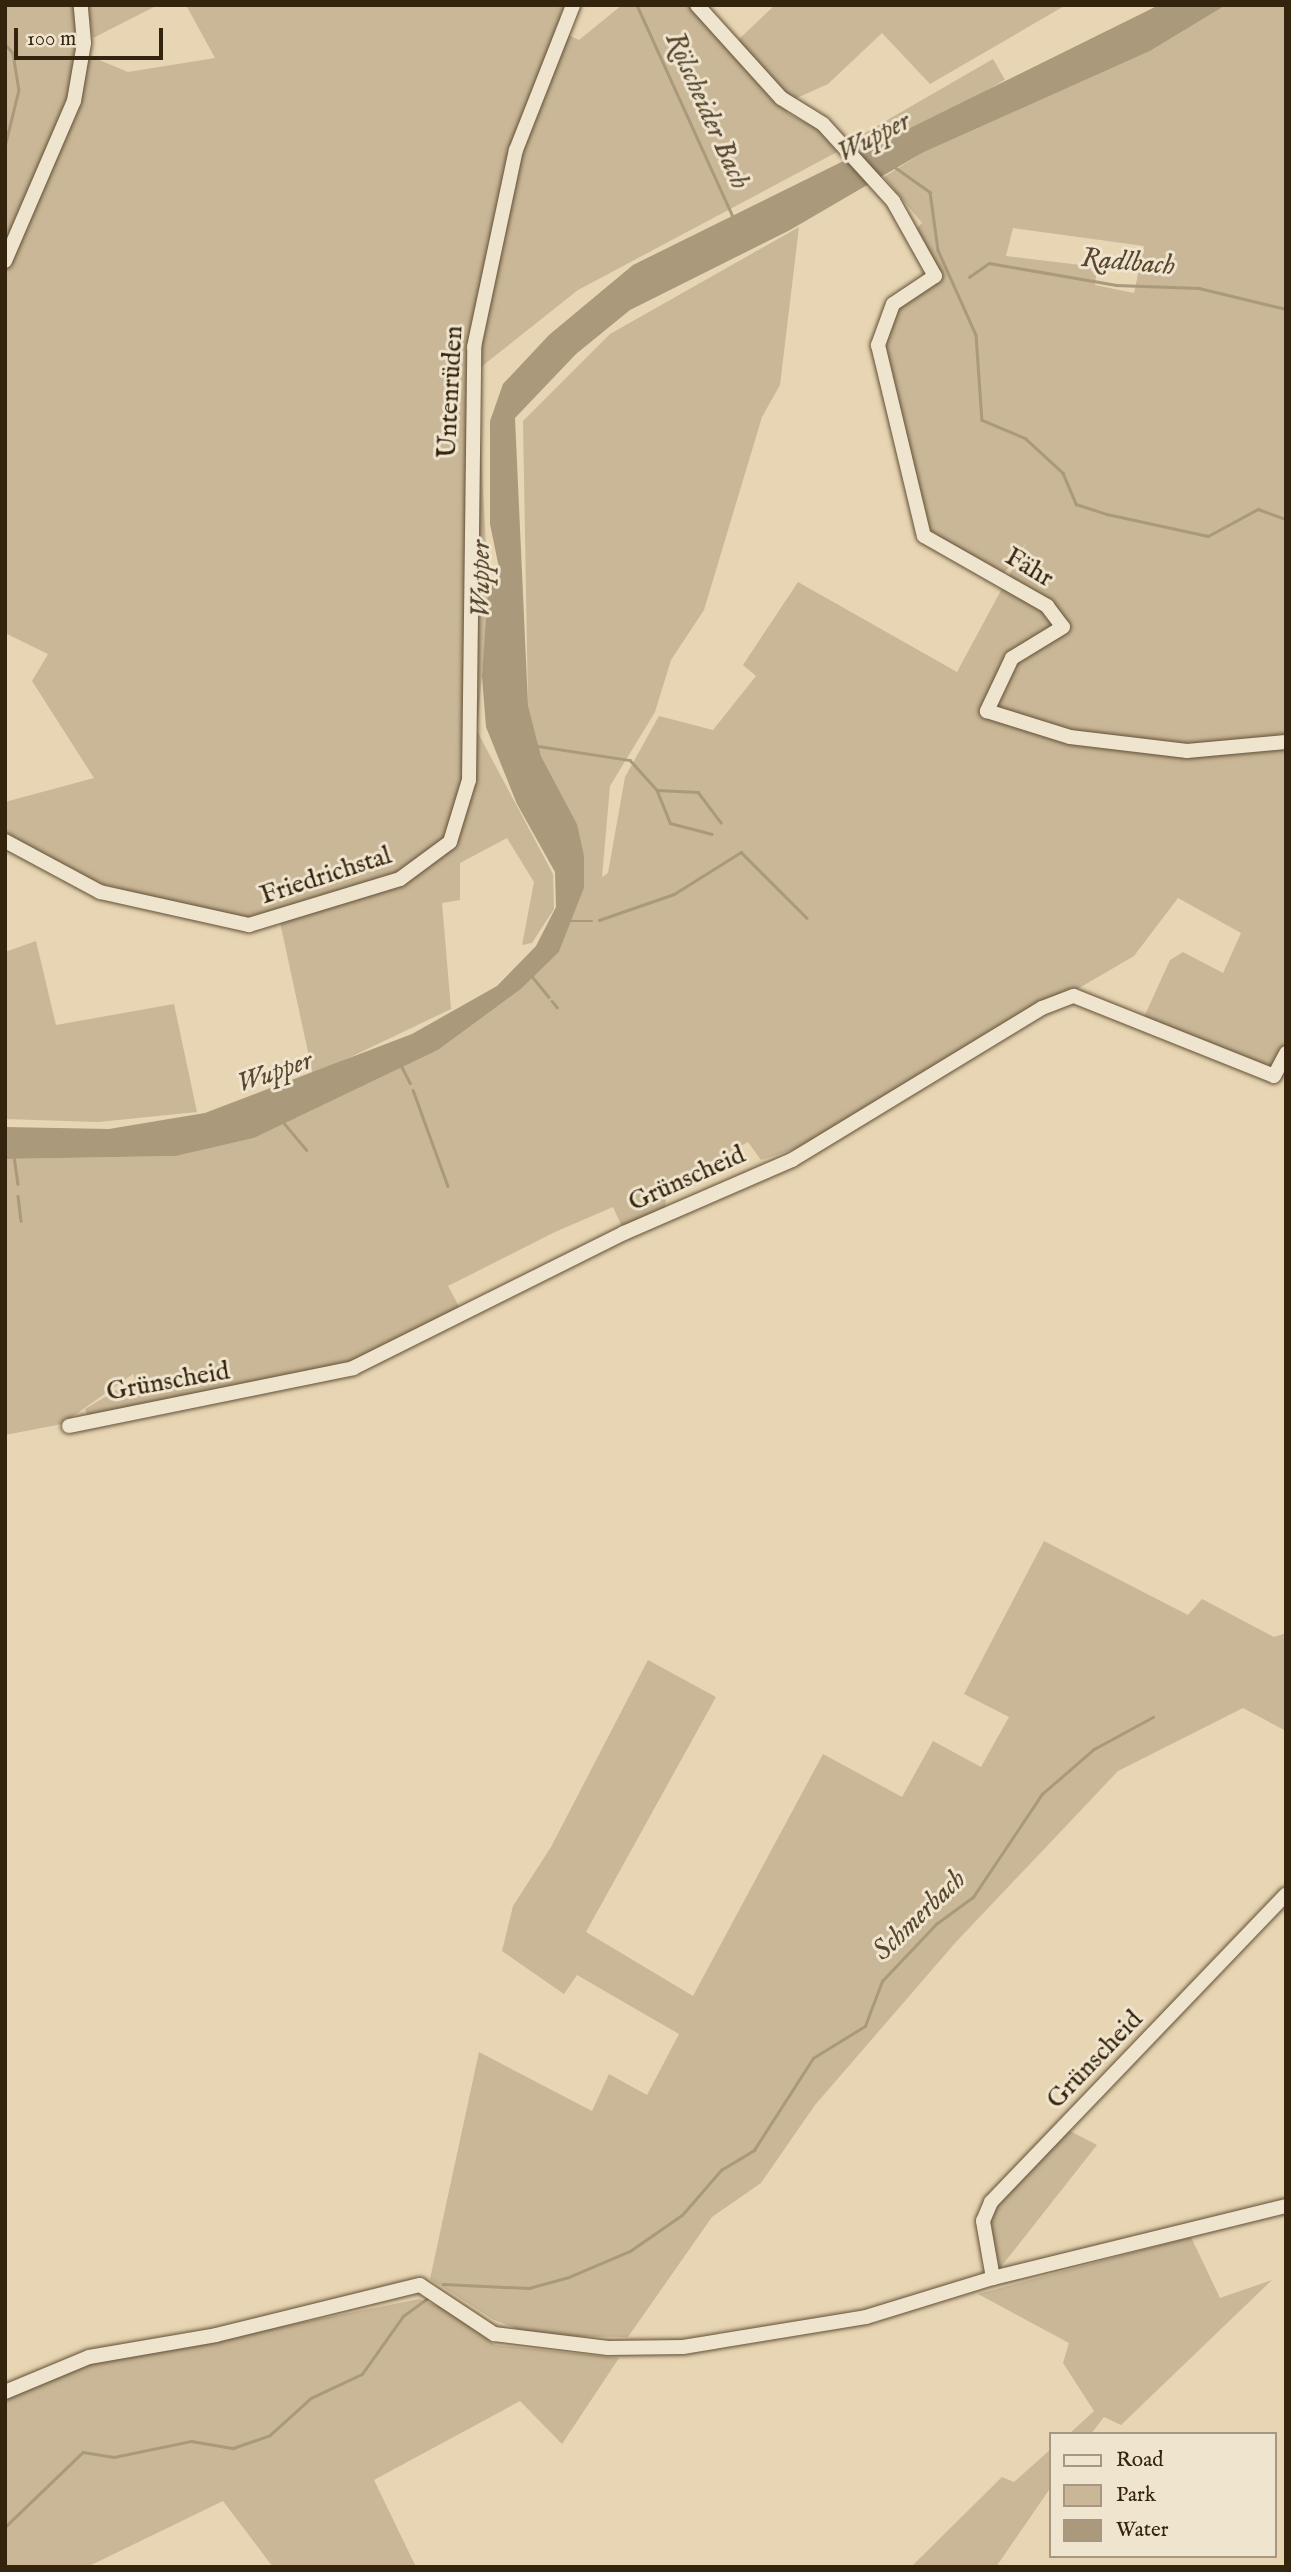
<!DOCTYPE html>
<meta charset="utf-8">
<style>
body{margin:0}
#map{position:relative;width:1291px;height:2572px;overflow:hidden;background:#e7d5b3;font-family:"IM FELL English",serif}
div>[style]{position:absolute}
.green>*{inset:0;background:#c9b797;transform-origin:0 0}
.water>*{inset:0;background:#aa997b}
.stream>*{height:2.5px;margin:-1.25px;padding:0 1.25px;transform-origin:1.25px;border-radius:1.25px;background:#aa997b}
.roads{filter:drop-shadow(0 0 2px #625036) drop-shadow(0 0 2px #625036)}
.minor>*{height:14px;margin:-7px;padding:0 7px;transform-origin:7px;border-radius:7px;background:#efe4ce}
span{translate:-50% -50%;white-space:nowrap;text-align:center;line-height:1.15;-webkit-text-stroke:6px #efe4ce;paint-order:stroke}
.street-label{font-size:26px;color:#35240d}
.water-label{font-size:28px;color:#58472e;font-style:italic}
.frame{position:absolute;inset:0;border:7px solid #35240d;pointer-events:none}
.legend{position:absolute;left:1049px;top:2432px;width:228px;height:126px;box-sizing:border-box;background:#efe4ce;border:2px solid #a59781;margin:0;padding:9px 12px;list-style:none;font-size:21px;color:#35240d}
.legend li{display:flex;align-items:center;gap:14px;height:35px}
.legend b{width:35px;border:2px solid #a59781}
.scale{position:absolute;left:14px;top:28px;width:149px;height:32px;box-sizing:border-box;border:4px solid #35240d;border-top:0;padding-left:9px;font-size:21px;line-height:24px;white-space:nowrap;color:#35240d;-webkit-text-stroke:5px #efe4ce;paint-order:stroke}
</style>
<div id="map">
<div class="green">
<i style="clip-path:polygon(5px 5px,76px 5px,78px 51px,128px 72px,215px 58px,186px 5px,564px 5px,519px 150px,564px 33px,579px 40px,622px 5px,692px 5px,789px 114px,818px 129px,837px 152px,578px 290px,476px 371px,489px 596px,477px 731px,553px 874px,554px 909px,532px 943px,522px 945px,534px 882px,507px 838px,460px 863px,460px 900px,442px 903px,451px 1009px,313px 1075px,278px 913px,247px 920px,89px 881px,5px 832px,5px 802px,94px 778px,32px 681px,48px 654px,5px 633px)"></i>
<i style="clip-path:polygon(87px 5px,158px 5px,93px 38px)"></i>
<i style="clip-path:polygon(775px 5px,1066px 5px,930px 84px,882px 33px,828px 84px,790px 101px,738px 40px)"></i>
<i style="clip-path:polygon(evenodd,1226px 5px,1286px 5px,1286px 1051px,1273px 1068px,1144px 1017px,1170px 960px,1183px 952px,1223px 973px,1241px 933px,1178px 898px,1134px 956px,815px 1142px,761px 1160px,748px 1142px,667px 1185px,665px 1212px,623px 1229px,613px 1207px,555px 1232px,448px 1286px,462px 1312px,352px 1366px,88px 1417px,85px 1409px,135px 1379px,133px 1374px,62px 1424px,5px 1435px,5px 1159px,176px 1156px,254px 1138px,438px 1050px,521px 989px,559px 952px,584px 888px,577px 824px,541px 756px,528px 705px,523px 421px,610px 334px,799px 227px,780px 385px,762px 417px,704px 610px,671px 660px,655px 712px,610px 786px,602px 877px,608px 873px,625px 777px,659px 716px,713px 730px,756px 676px,743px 665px,798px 582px,957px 672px,1027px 542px,1003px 575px,928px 532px,881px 349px,894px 309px,937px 276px,917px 228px,922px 223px,884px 177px,922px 153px,1150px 51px,1226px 5px,1013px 228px,1144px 246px,1134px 293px,1095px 285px,1097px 267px,1006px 256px,1013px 228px)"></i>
<i style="left:993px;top:59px;width:24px;height:166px;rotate:60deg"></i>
<i style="clip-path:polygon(36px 941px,56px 1025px,174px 1004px,197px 1112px,98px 1122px,5px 1119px,5px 952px)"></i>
<i style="clip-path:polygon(1044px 1541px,1188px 1615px,1202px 1599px,1274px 1637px,1286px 1633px,1286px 1731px,1243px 1708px,1118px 1771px,956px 1942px,815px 2105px,761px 2183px,712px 2217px,628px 2337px,536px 2336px,494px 2320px,430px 2279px,479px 2052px,592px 2111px,609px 2074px,647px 2095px,679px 2034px,577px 1975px,564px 1994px,502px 1951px,513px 1906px,551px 1847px,648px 1660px,716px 1697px,586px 1932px,693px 1996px,823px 1754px,902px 1797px,933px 1741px,981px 1767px,1009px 1717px,964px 1694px)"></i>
<i style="clip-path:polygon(1068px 2130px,1097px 2145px,1000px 2268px,987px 2223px,994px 2207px)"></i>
<i style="clip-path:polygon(1191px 2237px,1220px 2298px,1272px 2280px,1121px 2425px,1104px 2417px,1091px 2434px,1069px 2434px,1094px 2411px,1063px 2363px,1069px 2343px,978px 2294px)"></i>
<i style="clip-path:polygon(419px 2299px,448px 2310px,495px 2345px,619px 2358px,562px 2444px,520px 2401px,374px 2480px,416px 2567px,273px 2567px,223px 2501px,87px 2567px,5px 2567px,5px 2398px,88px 2365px)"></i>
<i style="clip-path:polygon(1051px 2449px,1051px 2487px,996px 2567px,911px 2567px,1002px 2477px,1014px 2482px)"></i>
</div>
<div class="water">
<i style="clip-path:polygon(1159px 5px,1226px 5px,1150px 51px,922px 153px,790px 230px,630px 310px,576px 354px,515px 418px,528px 705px,541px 756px,577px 824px,584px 856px,584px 888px,559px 952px,521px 989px,438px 1050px,254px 1138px,176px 1156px,5px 1159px,5px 1127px,109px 1129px,205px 1113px,412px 1034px,497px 986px,536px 946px,556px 907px,555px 872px,517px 804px,486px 727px,482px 676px,488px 591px,499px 568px,490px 524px,490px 421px,503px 384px,549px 335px,633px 265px)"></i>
</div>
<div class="stream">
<i style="left:637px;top:5px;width:235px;rotate:65.6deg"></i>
<i style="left:5px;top:44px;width:12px;rotate:48deg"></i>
<i style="left:13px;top:53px;width:37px;rotate:81deg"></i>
<i style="left:19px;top:90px;width:59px;rotate:103.8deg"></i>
<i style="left:892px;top:165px;width:47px;rotate:35.4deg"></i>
<i style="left:930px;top:192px;width:59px;rotate:82.1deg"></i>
<i style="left:938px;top:250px;width:93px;rotate:65.9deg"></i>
<i style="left:976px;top:335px;width:85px;rotate:86deg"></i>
<i style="left:982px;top:420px;width:47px;rotate:22.7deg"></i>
<i style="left:1025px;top:438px;width:52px;rotate:42.6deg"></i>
<i style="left:1063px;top:473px;width:34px;rotate:67deg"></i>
<i style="left:1076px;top:504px;width:33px;rotate:18deg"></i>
<i style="left:1107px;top:514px;width:103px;rotate:12.3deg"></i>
<i style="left:1208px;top:536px;width:57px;rotate:-28.4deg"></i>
<i style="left:1258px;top:509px;width:30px;rotate:20deg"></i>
<i style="left:969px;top:277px;width:24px;rotate:-35deg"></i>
<i style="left:989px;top:263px;width:129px;rotate:9.8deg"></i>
<i style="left:1116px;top:285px;width:83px;rotate:2.1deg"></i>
<i style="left:1199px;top:288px;width:89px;rotate:13.6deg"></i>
<i style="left:538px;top:746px;width:93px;rotate:8.7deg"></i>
<i style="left:630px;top:760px;width:40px;rotate:48deg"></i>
<i style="left:657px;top:790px;width:41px;rotate:2.8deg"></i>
<i style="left:698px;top:792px;width:38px;rotate:53deg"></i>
<i style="left:657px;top:790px;width:35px;rotate:68deg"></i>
<i style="left:670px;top:823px;width:43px;rotate:14.7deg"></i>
<i style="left:599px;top:920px;width:79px;rotate:-19.1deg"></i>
<i style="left:674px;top:894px;width:79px;rotate:-32.1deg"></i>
<i style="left:741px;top:852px;width:93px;rotate:45deg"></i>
<i style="left:571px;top:921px;width:21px"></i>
<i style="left:531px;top:975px;width:28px;rotate:51deg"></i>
<i style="left:552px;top:1001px;width:8px;rotate:50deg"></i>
<i style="left:402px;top:1067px;width:18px;rotate:63deg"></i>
<i style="left:413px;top:1090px;width:102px;rotate:70deg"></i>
<i style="left:284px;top:1123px;width:35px;rotate:50deg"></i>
<i style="left:14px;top:1156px;width:28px;rotate:82deg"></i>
<i style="left:18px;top:1196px;width:25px;rotate:83deg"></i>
<i style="left:443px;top:2284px;width:86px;rotate:2.7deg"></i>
<i style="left:529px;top:2288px;width:41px;rotate:-15.4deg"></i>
<i style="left:569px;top:2277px;width:66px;rotate:-23.1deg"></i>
<i style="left:630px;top:2251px;width:63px;rotate:-34.7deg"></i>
<i style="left:682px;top:2215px;width:60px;rotate:-49.1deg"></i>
<i style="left:721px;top:2170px;width:39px;rotate:-31deg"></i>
<i style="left:754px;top:2150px;width:109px;rotate:-57.3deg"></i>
<i style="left:813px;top:2058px;width:61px;rotate:-31.6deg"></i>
<i style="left:865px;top:2026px;width:48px;rotate:-69.3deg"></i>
<i style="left:882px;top:1981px;width:79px;rotate:-46.5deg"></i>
<i style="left:936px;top:1924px;width:46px;rotate:-36.1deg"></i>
<i style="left:973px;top:1897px;width:124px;rotate:-56.2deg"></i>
<i style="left:1042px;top:1794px;width:69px;rotate:-40.9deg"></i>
<i style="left:1094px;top:1749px;width:67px;rotate:-28.5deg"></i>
<i style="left:5px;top:2527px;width:108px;rotate:-43.9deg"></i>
<i style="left:83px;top:2452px;width:31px;rotate:9deg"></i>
<i style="left:114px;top:2457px;width:79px;rotate:-11.7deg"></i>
<i style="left:191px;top:2441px;width:43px;rotate:9.5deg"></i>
<i style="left:233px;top:2448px;width:39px;rotate:-19deg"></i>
<i style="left:270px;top:2435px;width:55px;rotate:-42.1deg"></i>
<i style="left:311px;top:2398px;width:56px;rotate:-25.2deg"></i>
<i style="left:362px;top:2374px;width:71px;rotate:-54.7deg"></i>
<i style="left:403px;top:2316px;width:31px;rotate:-36deg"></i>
</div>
<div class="roads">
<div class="minor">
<i style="left:697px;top:5px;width:125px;rotate:47.9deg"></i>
<i style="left:781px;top:98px;width:49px;rotate:31.8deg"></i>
<i style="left:823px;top:124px;width:104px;rotate:47.7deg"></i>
<i style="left:893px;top:201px;width:86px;rotate:60.8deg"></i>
<i style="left:935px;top:276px;width:50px;rotate:146.3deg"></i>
<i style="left:893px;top:304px;width:44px;rotate:110.1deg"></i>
<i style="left:878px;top:345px;width:196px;rotate:76.5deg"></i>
<i style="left:924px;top:536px;width:142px;rotate:29.6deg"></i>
<i style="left:1047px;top:606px;width:26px;rotate:53deg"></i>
<i style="left:1063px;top:627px;width:60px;rotate:148.7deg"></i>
<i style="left:1012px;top:658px;width:59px;rotate:115.3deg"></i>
<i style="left:987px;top:711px;width:87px;rotate:17.4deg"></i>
<i style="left:1070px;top:737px;width:118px;rotate:6.8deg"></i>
<i style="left:1187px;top:751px;width:99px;rotate:-5.2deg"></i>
<i style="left:5px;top:261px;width:174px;rotate:-66.7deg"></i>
<i style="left:74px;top:101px;width:59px;rotate:-80.2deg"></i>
<i style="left:84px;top:43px;width:38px;rotate:-95deg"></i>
<i style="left:5px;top:841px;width:108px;rotate:28.2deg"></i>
<i style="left:100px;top:892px;width:153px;rotate:12.5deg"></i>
<i style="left:249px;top:925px;width:158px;rotate:-16.9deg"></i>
<i style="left:400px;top:879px;width:62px;rotate:-36.5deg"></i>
<i style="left:450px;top:842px;width:65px;rotate:-73deg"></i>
<i style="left:469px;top:780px;width:433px;rotate:-89.3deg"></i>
<i style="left:474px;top:347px;width:201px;rotate:-78deg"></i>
<i style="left:516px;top:150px;width:156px;rotate:-68.5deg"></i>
<i style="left:69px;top:1426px;width:290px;rotate:-11.5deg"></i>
<i style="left:353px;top:1368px;width:303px;rotate:-26.5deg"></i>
<i style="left:624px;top:1233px;width:183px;rotate:-23.5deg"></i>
<i style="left:792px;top:1160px;width:293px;rotate:-31.3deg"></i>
<i style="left:1042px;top:1008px;width:34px;rotate:-21deg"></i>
<i style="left:1074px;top:996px;width:215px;rotate:21.8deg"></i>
<i style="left:1274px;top:1076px;width:26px;rotate:-62deg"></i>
<i style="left:993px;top:2278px;width:58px;rotate:-100deg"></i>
<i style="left:983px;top:2221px;width:21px;rotate:-67deg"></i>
<i style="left:991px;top:2202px;width:426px;rotate:-46.2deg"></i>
<i style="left:5px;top:2392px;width:91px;rotate:-22.6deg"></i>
<i style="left:89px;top:2357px;width:129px;rotate:-9.8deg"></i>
<i style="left:216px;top:2335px;width:210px;rotate:-13.8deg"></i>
<i style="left:420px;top:2285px;width:89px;rotate:33.5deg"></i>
<i style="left:494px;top:2334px;width:115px;rotate:7deg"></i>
<i style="left:608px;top:2348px;width:75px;rotate:-0.8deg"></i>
<i style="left:683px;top:2347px;width:185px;rotate:-9.3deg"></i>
<i style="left:866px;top:2317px;width:133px;rotate:-17.1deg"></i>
<i style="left:993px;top:2278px;width:302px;rotate:-13.8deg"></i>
</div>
</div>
<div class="street-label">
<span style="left:451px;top:392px;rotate:-87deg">Untenrüden</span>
<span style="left:1029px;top:568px;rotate:31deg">Fähr</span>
<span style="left:326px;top:876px;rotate:-18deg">Friedrichstal</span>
<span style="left:687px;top:1179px;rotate:-24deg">Grünscheid</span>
<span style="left:168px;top:1382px;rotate:-10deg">Grünscheid</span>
<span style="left:1095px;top:2060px;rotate:-46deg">Grünscheid</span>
</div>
<div class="water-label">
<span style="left:706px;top:111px;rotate:66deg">Rölscheider Bach</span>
<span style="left:874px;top:138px;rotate:-27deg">Wupper</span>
<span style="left:1128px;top:263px;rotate:5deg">Radlbach</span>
<span style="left:482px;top:579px;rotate:-90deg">Wupper</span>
<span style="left:275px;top:1073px;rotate:-19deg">Wupper</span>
<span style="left:920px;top:1916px;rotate:-44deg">Schmerbach</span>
</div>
<div class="frame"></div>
<ul class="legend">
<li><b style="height:9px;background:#efe4ce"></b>Road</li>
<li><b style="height:19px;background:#c9b797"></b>Park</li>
<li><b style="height:19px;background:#aa997b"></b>Water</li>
</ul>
<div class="scale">100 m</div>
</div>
